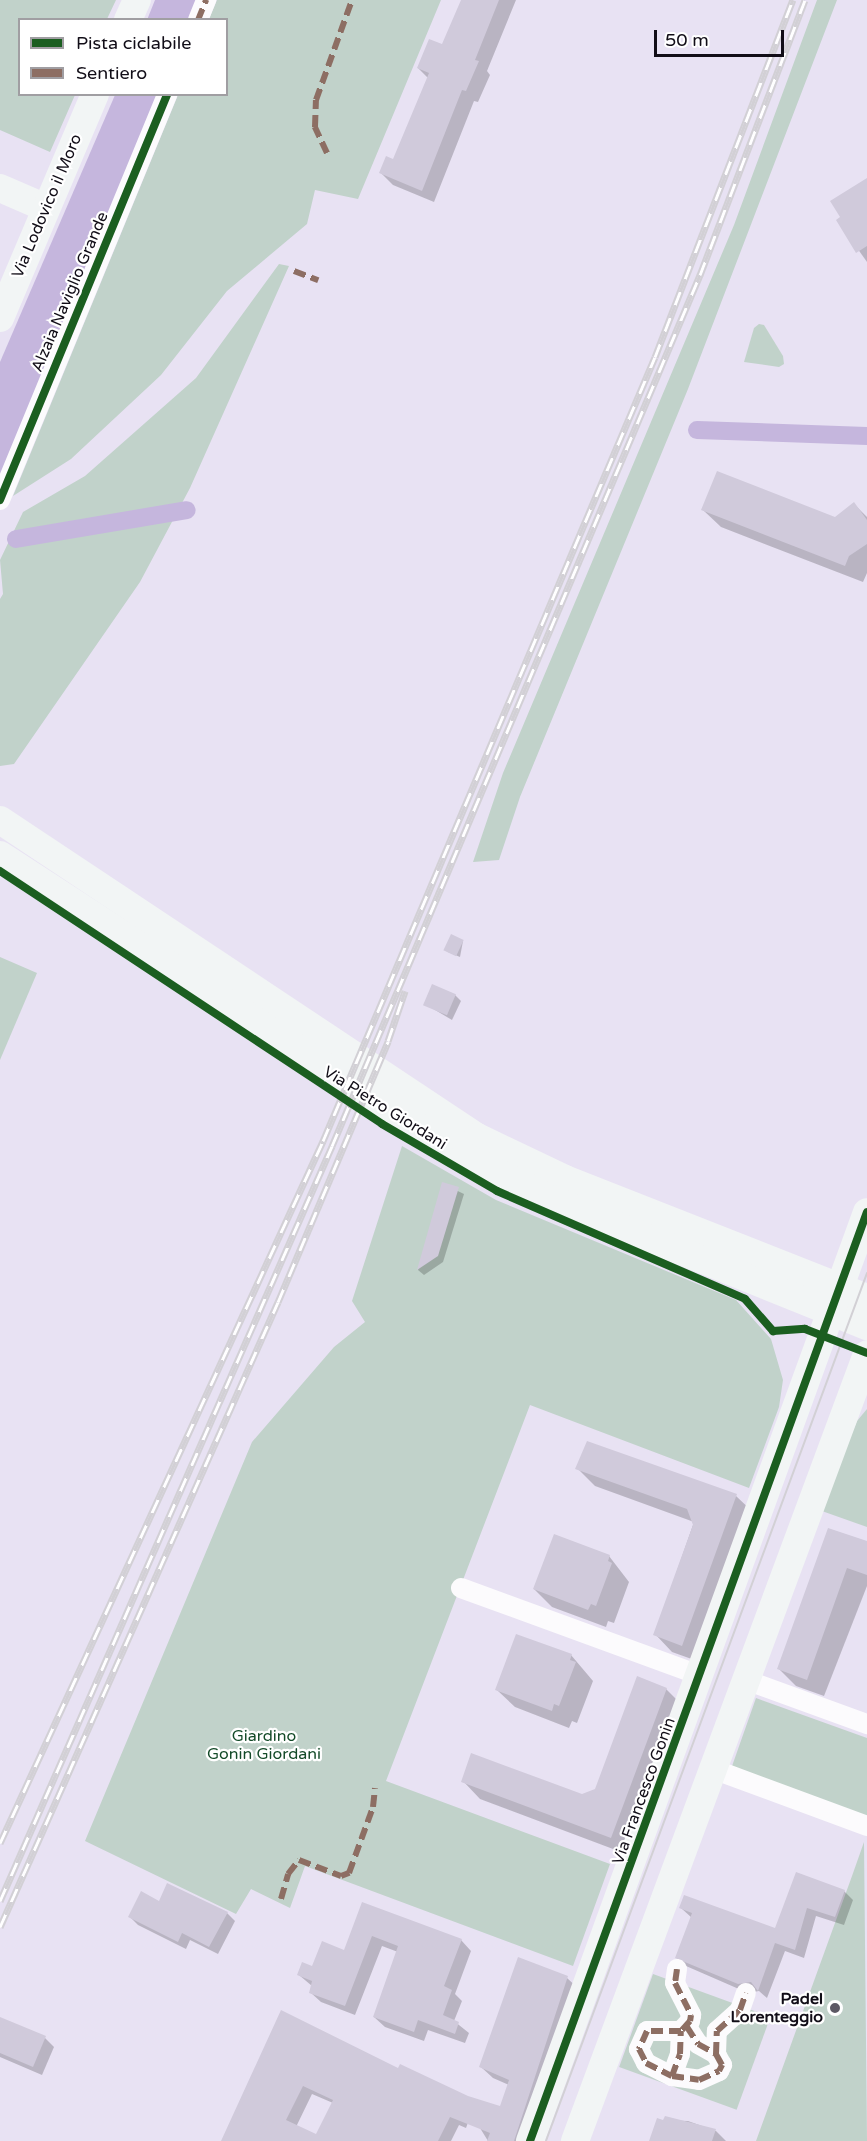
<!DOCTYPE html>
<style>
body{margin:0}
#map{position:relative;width:867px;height:2141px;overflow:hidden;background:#e8e2f3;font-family:"Varela Round",sans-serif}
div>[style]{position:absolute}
.green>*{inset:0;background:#c1d2ca;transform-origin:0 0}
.water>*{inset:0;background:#c5b6dd}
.shadow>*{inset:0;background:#0003}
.canal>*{height:18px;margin:-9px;padding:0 9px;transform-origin:9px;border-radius:9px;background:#c5b6dd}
.building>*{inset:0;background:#d0cadb;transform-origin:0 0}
.street>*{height:20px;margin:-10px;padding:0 10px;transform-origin:10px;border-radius:10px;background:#fcfbfd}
.secondary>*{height:28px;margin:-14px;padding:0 14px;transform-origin:14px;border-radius:14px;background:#f2f5f5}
.tram>*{height:1.5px;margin:-0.75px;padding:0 0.75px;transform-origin:0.75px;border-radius:0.75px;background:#d2d0d5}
.rail>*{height:7px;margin-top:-3.5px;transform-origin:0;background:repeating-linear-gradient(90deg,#fff 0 14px,#d2d0d5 0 28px);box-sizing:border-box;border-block:2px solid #d2d0d5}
.quiet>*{height:6px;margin-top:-3px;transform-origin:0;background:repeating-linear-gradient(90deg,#8d6e63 0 12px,transparent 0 18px)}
.cycleway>*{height:8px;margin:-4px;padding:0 4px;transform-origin:4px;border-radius:4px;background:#1b5e20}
.dots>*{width:16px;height:16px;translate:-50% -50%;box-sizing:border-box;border:3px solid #fff;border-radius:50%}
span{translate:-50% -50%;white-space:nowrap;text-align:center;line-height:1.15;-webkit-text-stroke:4.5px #fff;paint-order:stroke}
.street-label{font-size:16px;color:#110d17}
.park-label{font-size:16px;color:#134a28}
.poi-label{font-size:16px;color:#110d17;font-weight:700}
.right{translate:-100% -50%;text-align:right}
.legend{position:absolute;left:18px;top:18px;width:210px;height:78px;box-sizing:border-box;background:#fff;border:2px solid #a09ea2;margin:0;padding:8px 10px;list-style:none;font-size:18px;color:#110d17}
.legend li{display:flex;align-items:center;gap:12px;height:30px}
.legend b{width:30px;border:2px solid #a09ea2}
.scale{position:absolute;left:654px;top:30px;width:130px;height:27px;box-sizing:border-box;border:3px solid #110d17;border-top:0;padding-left:8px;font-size:18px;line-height:21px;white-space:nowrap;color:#110d17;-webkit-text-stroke:4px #fff;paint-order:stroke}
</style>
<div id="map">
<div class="green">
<i style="clip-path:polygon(0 0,116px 0,107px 19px,20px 20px,20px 94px,75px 95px,50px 152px,0 130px)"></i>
<i style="clip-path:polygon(217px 0,441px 0,358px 199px,315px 190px,307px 224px,227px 291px,161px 375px,71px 459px,13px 496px,178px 95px,226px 94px,226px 20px,209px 19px)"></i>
<i style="clip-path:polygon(817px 0,837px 0,688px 389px,520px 797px,499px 860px,473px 862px,503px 773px,734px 225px)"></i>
<i style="clip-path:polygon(279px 264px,289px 266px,190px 488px,140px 582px,14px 764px,0 766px,0 599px,3px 594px,0 560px,23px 512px,85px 476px,196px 378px)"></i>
<i style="clip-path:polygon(759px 324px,764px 325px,783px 356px,784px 364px,779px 367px,744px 362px,754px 328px)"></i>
<i style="clip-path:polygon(0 957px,37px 973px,0 1060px)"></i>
<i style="clip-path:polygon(402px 1146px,496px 1200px,736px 1300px,771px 1339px,783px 1380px,779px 1407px,749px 1488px,530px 1405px,386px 1781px,610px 1864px,573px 1966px,305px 1866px,290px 1908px,251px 1889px,236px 1914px,85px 1841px,252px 1442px,334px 1347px,365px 1322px,352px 1301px)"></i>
<i style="clip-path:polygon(867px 1409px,867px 1527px,819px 1510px,857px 1421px)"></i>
<i style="clip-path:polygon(756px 1698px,867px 1738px,867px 1819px,731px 1769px)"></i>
<i style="clip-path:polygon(864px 1842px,867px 2141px,756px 2141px,852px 1876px)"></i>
<i style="left:653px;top:1974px;width:125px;height:99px;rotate:20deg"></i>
</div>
<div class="water">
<i style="clip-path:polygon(155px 0,198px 0,190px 19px,147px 20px)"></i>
<i style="clip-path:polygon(115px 95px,158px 95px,0 478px,0 362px)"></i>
</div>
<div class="shadow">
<i style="clip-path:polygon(462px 0,516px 0,487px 71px,490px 75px,478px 102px,474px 101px,434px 202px,393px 185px,381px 173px,394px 161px,428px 78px,418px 68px,443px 45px)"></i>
<i style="clip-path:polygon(867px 180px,867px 262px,838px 221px)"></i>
<i style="clip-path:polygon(854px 504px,867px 517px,867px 573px,863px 582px,721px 527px,703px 510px,835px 518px)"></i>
<i style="clip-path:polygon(463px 941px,460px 957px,448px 952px)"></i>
<i style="clip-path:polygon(455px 995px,461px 1001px,452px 1020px,425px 1004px)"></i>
<i style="clip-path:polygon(443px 1184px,464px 1194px,443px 1262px,424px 1275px,418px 1270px)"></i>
<i style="clip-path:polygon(577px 1468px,736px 1496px,754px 1513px,700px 1662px,672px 1652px,655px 1634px,694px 1522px,595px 1486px)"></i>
<i style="clip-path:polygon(829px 1530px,867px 1543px,867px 1586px,824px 1696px,796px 1686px,779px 1669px)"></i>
<i style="clip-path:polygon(609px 1556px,629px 1582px,614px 1623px,608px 1621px,606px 1627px,552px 1607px,534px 1589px)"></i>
<i style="clip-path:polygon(571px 1655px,593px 1681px,577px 1723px,572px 1721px,569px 1728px,515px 1707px,497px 1690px)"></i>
<i style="clip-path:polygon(666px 1689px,684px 1707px,629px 1855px,480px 1799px,463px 1781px,582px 1796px,596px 1790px)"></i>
<i style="clip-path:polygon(797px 1873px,844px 1891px,853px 1900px,844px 1925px,816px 1916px,804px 1958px,785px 1951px,767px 1998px,759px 1991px,748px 1993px,686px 1966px,677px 1957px,692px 1918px,681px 1908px,775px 1930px)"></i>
<i style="clip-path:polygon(159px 1903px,227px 1913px,235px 1921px,218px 1954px,190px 1940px,186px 1949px,138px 1925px,130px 1917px)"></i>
<i style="clip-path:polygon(363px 1904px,461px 1940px,471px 1951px,455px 1994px,462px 2001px,454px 2021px,469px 2033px,465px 2043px,428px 2030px,424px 2041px,385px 2027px,374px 2017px,398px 1952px,382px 1946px,355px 2015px,321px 2002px,310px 1992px,312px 1986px,299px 1975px,345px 1952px)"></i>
<i style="clip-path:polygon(519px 1958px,567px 1978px,579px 1989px,527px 2141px,488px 2141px,480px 2128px,501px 2108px,509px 2085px,493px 2078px,481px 2067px)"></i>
<i style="clip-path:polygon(evenodd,282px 2012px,474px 2106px,466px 2128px,459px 2125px,451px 2141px,222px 2141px,282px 2012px,312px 2094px,333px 2103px,316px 2136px,296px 2127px,312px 2094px)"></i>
<i style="clip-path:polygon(0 2018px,45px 2038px,54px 2047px,42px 2075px,0 2057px)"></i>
<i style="clip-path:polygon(658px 2120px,688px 2121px,716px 2131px,726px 2141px,651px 2141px)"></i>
</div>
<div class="canal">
<i style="left:697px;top:430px;width:170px;rotate:2deg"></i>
<i style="left:16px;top:539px;width:173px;rotate:-9.6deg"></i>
</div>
<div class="building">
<i style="clip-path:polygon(461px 0,499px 0,475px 60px,479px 61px,466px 91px,462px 90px,422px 191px,379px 173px,386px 156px,393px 159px,429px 73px,417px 68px,429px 39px,442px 44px)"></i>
<i style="clip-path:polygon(867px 178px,867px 246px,856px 253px,836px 220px,840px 217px,830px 201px)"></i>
<i style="clip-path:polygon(717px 471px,835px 517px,854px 502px,867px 520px,867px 544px,849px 556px,845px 566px,701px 510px)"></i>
<i style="left:451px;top:934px;width:14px;height:18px;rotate:25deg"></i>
<i style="left:432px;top:984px;width:26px;height:23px;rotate:23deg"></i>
<i style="clip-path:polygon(442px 1182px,459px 1187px,438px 1256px,417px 1270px)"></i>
<i style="clip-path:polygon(587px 1441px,737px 1494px,682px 1646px,653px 1635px,693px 1525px,687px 1509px,575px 1469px)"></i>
<i style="clip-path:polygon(828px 1528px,867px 1541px,867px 1575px,847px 1568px,807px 1680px,777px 1669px)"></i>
<i style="clip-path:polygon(554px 1534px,610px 1555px,608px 1561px,612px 1563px,596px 1606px,591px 1604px,588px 1610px,533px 1589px)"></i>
<i style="clip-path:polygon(516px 1634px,572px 1654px,570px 1660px,576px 1662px,559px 1706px,554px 1704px,552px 1711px,495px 1690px)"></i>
<i style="clip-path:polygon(637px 1676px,667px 1688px,611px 1838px,461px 1782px,471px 1753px,582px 1794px,595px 1789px)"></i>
<i style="clip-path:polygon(796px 1872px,845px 1890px,835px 1917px,807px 1908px,795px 1950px,775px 1943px,758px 1991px,751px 1982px,738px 1984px,675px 1958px,692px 1913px,679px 1908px,684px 1895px,775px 1928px)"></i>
<i style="clip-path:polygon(167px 1883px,228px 1912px,209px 1947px,182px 1933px,178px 1942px,128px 1917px,141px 1891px,159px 1901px)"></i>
<i style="clip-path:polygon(362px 1902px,462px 1939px,444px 1986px,452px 1990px,443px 2015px,459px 2022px,455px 2034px,418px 2020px,414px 2032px,373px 2017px,398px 1946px,372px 1936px,345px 2006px,309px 1993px,312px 1981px,297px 1975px,302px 1962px,312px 1966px,322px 1941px,344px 1950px)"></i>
<i style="clip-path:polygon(evenodd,518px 1957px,568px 1976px,514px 2141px,487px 2141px,490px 2133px,450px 2117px,438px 2141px,221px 2141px,281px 2010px,398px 2068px,400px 2064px,468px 2096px,500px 2106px,509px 2080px,479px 2067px,518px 1957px,303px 2086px,333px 2100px,316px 2134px,286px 2120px,303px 2086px)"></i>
<i style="clip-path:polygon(0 2017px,46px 2036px,33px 2067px,0 2053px)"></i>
<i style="clip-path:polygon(665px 2116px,716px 2129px,712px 2141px,649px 2141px,657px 2118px,663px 2120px)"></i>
</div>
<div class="street">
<i style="left:198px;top:20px;width:22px;rotate:-68deg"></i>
<i style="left:0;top:500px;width:439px;rotate:-67.6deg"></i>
<i style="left:461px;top:1588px;width:256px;rotate:20.1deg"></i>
<i style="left:746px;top:1680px;width:129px;rotate:20deg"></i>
<i style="left:713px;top:1769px;width:164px;rotate:20.3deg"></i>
<i style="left:677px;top:1969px;width:14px;rotate:98deg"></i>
<i style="left:675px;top:1983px;width:36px;rotate:63deg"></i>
<i style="left:691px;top:2015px;width:6px;rotate:99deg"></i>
<i style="left:690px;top:2021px;width:13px;rotate:132deg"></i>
<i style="left:681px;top:2031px;width:34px;rotate:180deg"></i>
<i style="left:647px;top:2031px;width:20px;rotate:114deg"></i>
<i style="left:639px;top:2049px;width:16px;rotate:63deg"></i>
<i style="left:646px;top:2063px;width:29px;rotate:27deg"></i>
<i style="left:672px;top:2076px;width:27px;rotate:8deg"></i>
<i style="left:699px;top:2080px;width:22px;rotate:-24deg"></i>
<i style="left:719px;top:2071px;width:7px;rotate:-63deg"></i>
<i style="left:722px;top:2065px;width:13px;rotate:-119deg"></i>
<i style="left:716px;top:2054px;width:23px;rotate:-88deg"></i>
<i style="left:717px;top:2031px;width:31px;rotate:-42deg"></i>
<i style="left:740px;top:2010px;width:18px;rotate:-71deg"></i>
<i style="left:687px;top:2027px;width:20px;rotate:57deg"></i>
<i style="left:698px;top:2044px;width:21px;rotate:29deg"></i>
<i style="left:672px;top:2076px;width:23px;rotate:-70deg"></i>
<i style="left:680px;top:2054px;width:23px;rotate:-88deg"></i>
</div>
<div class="secondary">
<i style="left:128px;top:20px;width:22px;rotate:-66deg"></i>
<i style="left:0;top:188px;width:50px;rotate:23.5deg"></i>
<i style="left:0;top:318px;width:243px;rotate:-67deg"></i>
<i style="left:0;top:820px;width:573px;rotate:33.61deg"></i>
<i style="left:477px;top:1137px;width:98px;rotate:25.5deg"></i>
<i style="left:565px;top:1179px;width:325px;rotate:21.5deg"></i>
<i style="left:0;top:855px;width:553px;rotate:32.97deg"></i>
<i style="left:464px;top:1156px;width:98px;rotate:26deg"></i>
<i style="left:552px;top:1199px;width:340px;rotate:22deg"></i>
<i style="left:530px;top:2141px;width:988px;rotate:-70.06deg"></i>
<i style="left:575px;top:2141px;width:839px;rotate:-69.64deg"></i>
</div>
<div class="tram">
<i style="left:546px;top:2141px;width:925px;rotate:-69.7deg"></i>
</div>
<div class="rail">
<i style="left:0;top:1843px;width:773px;rotate:-65.29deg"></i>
<i style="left:323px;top:1141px;width:851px;rotate:-67.05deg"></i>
<i style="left:655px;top:357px;width:383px;rotate:-68.9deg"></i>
<i style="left:0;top:1901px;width:825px;rotate:-66.26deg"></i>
<i style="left:332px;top:1146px;width:946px;rotate:-67.1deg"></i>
<i style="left:700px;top:275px;width:294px;rotate:-69.1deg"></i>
<i style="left:0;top:1927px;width:684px;rotate:-66.02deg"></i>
<i style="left:278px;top:1302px;width:283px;rotate:-67.1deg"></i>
<i style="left:388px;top:1041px;width:53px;rotate:-71.2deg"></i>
</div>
<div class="quiet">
<i style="left:198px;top:20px;width:22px;rotate:-68deg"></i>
<i style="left:327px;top:153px;width:29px;rotate:-115deg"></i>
<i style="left:315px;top:127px;width:27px;rotate:-88deg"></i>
<i style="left:316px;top:100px;width:106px;rotate:-70.2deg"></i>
<i style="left:294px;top:271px;width:26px;rotate:21deg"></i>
<i style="left:281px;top:1899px;width:26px;rotate:-74deg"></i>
<i style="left:288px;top:1874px;width:18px;rotate:-52deg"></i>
<i style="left:299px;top:1860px;width:45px;rotate:20.9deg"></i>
<i style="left:341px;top:1876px;width:9px;rotate:-21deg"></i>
<i style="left:349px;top:1873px;width:70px;rotate:-70deg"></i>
<i style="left:373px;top:1807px;width:19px;rotate:-84deg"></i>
<i style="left:677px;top:1969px;width:14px;rotate:98deg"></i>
<i style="left:675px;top:1983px;width:36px;rotate:63deg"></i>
<i style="left:691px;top:2015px;width:6px;rotate:99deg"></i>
<i style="left:690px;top:2021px;width:13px;rotate:132deg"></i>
<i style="left:681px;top:2031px;width:34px;rotate:180deg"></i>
<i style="left:647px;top:2031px;width:20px;rotate:114deg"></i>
<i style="left:639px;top:2049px;width:16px;rotate:63deg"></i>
<i style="left:646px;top:2063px;width:29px;rotate:27deg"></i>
<i style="left:672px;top:2076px;width:27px;rotate:8deg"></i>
<i style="left:699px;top:2080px;width:22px;rotate:-24deg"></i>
<i style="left:719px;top:2071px;width:7px;rotate:-63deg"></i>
<i style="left:722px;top:2065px;width:13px;rotate:-119deg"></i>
<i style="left:716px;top:2054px;width:23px;rotate:-88deg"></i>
<i style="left:717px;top:2031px;width:31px;rotate:-42deg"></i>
<i style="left:740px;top:2010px;width:18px;rotate:-71deg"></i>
<i style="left:687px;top:2027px;width:20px;rotate:57deg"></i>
<i style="left:698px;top:2044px;width:21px;rotate:29deg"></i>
<i style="left:672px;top:2076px;width:23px;rotate:-70deg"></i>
<i style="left:680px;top:2054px;width:23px;rotate:-88deg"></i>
</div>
<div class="cycleway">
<i style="left:0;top:500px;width:439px;rotate:-67.6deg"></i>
<i style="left:0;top:871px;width:458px;rotate:33.5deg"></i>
<i style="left:382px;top:1124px;width:133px;rotate:30.2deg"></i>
<i style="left:497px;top:1191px;width:270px;rotate:23.5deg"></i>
<i style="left:745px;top:1299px;width:43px;rotate:48.8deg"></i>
<i style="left:773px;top:1331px;width:32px;rotate:-4deg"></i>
<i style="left:805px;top:1329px;width:66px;rotate:21.2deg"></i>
<i style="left:530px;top:2141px;width:988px;rotate:-70.06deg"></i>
</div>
<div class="dots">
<i style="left:835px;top:2008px;background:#5c5864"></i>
</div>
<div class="street-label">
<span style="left:47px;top:206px;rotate:-67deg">Via Lodovico il Moro</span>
<span style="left:70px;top:292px;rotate:-67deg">Alzaia Naviglio Grande</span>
<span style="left:385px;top:1108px;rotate:32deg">Via Pietro Giordani</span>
<span style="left:644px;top:1791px;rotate:-70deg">Via Francesco Gonin</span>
</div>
<div class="park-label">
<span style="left:264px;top:1745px">Giardino<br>Gonin Giordani</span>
</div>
<div class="poi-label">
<span class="right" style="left:823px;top:2008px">Padel<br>Lorenteggio</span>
</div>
<ul class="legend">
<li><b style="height:8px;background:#1b5e20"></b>Pista ciclabile</li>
<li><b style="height:8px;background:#8d6e63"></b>Sentiero</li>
</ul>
<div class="scale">50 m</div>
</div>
